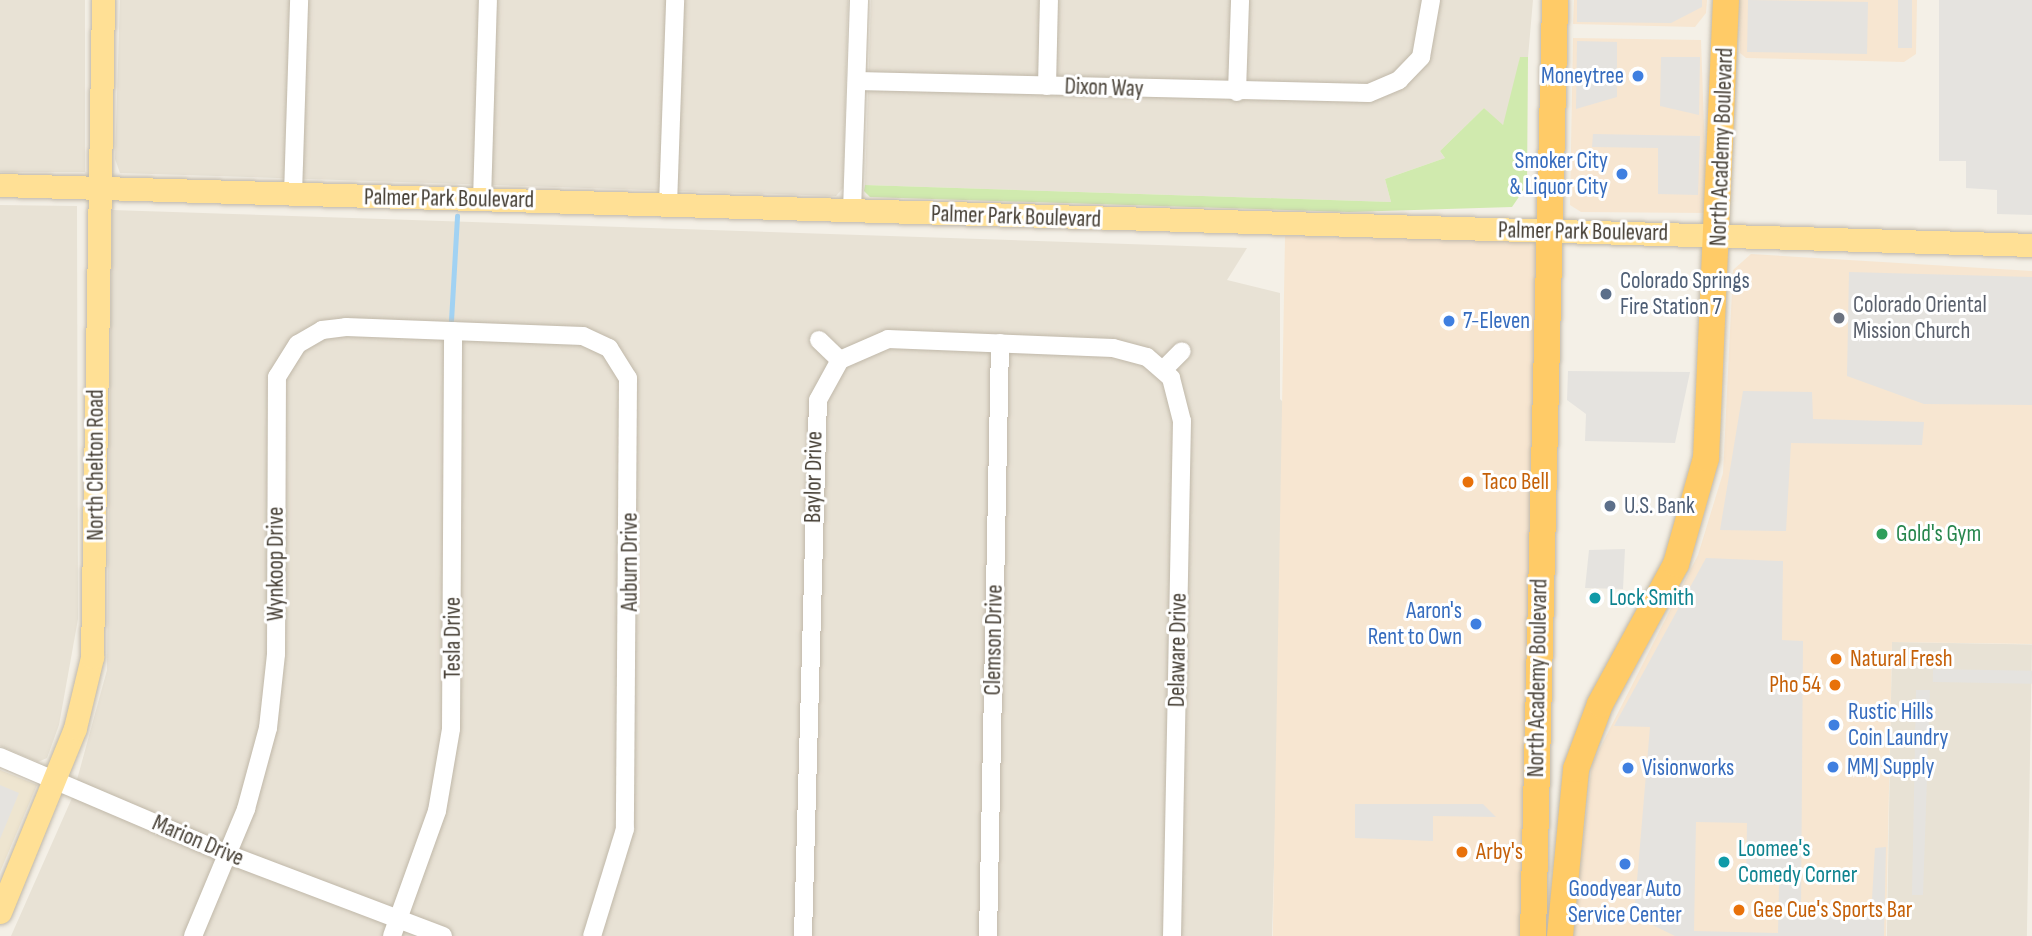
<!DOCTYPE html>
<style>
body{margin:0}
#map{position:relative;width:2032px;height:936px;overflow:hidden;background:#f4f0e7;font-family:"Sofia Sans Condensed",sans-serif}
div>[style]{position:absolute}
.residential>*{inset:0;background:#e8e2d5;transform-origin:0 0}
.commercial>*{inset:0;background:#f7e6d1;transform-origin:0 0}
.education>*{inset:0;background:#eee5d0}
.green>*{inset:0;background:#d0eaae}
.parking>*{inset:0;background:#e5e3df;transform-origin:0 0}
.stream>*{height:4.5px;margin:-2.25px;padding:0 2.25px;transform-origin:2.25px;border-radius:2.25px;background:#a1d2f3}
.roads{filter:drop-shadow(0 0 2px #c0b8a9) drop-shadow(0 0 2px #c0b8a9)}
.minor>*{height:18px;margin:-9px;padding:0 9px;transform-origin:9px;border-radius:9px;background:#fff}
.major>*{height:23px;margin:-11.5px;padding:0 11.5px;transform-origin:11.5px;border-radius:11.5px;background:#ffe095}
.highway>*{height:26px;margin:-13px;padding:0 13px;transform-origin:13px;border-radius:13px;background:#ffcb67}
.dots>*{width:19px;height:19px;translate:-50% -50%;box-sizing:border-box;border:4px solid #fff;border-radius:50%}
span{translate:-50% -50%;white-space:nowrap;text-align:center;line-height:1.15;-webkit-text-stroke:6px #fff;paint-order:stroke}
.shop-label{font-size:23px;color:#366cbe}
.right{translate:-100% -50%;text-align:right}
.left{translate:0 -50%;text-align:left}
.street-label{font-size:23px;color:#474036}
.service-label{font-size:23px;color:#4e5e75}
.worship-label{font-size:23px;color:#5b616d}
.food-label{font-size:23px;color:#c56008}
.leisure-label{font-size:23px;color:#27864d}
.culture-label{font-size:23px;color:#0d838f}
</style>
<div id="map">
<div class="residential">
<i style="left:0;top:0;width:85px;height:172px"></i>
<i style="clip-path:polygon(120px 0,848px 0,843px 188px,836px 196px,120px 173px,115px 159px)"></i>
<i style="clip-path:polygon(871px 0,1533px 0,1528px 57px,1520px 58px,1509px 116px,1502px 126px,1484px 108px,1440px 151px,1445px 158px,1385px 179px,1391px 202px,865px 185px)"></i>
<i style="clip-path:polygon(0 205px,77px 206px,78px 619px,59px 725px,47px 758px,38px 762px,0 746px)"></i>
<i style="clip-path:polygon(112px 210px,1247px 248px,1227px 280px,1280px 293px,1280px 399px,1287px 406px,1272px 936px,11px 936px,72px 798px,107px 670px)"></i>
<i style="left:1892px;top:642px;width:140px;height:294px;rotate:1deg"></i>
</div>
<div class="commercial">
<i style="clip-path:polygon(1574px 0,1707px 0,1706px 13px,1695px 27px,1573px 24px)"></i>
<i style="clip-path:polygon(1739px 0,1917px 0,1916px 54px,1904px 62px,1746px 58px,1740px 53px)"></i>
<i style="clip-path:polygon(1573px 38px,1701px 40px,1707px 213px,1581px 212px,1570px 205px)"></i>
<i style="left:1285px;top:236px;width:255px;height:700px;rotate:1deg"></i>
<i style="clip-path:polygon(1751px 254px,2032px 271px,2032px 644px,1892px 642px,1886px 936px,1572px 936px,1592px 764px,1698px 555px,1723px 473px,1733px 270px)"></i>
</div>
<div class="education">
<i style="clip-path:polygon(0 770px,37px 785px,0 872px)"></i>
</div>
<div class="green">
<i style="clip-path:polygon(1520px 57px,1528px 57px,1527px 185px,1512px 207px,1349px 212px,870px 197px,864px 191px,865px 185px,1391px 202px,1385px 179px,1445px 158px,1440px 151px,1484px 108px,1503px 125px)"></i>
</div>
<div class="parking">
<i style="clip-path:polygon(1577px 0,1702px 0,1702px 7px,1671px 23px,1577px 22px)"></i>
<i style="left:1748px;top:0;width:120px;height:52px;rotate:1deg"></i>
<i style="left:1898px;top:0;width:14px;height:48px"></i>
<i style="clip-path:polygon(1939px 0,2032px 0,2032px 215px,1997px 214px,1997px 190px,1966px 188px,1966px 161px,1939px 161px)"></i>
<i style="clip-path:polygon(1577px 41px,1617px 42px,1617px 97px,1576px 109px)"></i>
<i style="clip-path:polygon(1661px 57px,1700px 57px,1699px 115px,1660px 106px)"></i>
<i style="clip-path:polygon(1593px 134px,1700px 136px,1698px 195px,1658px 194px,1658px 148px,1592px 147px)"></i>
<i style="clip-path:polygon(1849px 272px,2032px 277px,2032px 405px,1924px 404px,1847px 376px)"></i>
<i style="clip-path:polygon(1568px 371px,1690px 372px,1675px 443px,1585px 441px,1586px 414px,1567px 400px)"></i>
<i style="clip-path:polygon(1743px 391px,1812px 392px,1813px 419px,1924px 422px,1922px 445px,1791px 443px,1786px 531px,1720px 530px)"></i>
<i style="clip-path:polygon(1625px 549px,1623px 589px,1585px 588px,1589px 550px)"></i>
<i style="clip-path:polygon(evenodd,1706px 558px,1783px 561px,1782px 640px,1803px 641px,1801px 915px,1871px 916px,1875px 848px,1886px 847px,1884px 936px,1675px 936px,1634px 916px,1650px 727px,1614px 726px,1706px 558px,1696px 822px,1747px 823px,1746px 883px,1779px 885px,1778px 933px,1694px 931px,1696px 822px)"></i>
<i style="left:1933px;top:669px;width:99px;height:13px;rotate:1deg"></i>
<i style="clip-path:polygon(1916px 690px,1930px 690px,1923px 895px,1912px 895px)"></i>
<i style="clip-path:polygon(0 785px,19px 793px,0 839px)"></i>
<i style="clip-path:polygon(1355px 804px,1483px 804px,1496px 817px,1433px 816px,1433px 841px,1355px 838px)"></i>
</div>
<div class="stream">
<i style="left:451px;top:321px;width:105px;rotate:-86.7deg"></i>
</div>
<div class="roads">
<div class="minor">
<i style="left:857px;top:81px;width:512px;rotate:1.34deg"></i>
<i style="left:1369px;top:93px;width:33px;rotate:-23deg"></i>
<i style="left:1399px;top:80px;width:32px;rotate:-46deg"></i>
<i style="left:1421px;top:57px;width:58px;rotate:-80deg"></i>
<i style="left:1047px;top:86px;width:86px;rotate:-88.7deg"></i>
<i style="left:1237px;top:92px;width:92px;rotate:-88.1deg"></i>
<i style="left:293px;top:195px;width:195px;rotate:-88.2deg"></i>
<i style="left:482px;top:200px;width:200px;rotate:-88.3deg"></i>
<i style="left:668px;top:205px;width:205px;rotate:-88deg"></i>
<i style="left:852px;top:211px;width:211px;rotate:-88.1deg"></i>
<i style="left:819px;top:340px;width:29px;rotate:44deg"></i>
<i style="left:1164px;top:369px;width:25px;rotate:-45deg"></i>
<i style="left:0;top:757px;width:247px;rotate:23.1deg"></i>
<i style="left:227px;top:854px;width:231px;rotate:20.8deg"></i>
<i style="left:193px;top:936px;width:138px;rotate:-67.3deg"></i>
<i style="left:246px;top:809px;width:84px;rotate:-74.8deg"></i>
<i style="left:268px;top:728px;width:74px;rotate:-83.8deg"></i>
<i style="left:276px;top:654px;width:277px;rotate:-89.8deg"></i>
<i style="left:277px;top:377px;width:39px;rotate:-58deg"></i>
<i style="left:298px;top:344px;width:28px;rotate:-30deg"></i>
<i style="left:322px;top:330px;width:24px;rotate:-7deg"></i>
<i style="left:346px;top:327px;width:237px;rotate:2.2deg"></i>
<i style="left:583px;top:336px;width:29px;rotate:25deg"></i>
<i style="left:609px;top:348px;width:36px;rotate:58deg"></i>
<i style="left:628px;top:378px;width:451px;rotate:90.4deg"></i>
<i style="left:625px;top:829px;width:112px;rotate:107.1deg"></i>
<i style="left:392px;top:936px;width:133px;rotate:-70.2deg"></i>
<i style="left:437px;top:811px;width:83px;rotate:-80.3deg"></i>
<i style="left:451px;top:729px;width:398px;rotate:-89.7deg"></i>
<i style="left:803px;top:936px;width:536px;rotate:-88.4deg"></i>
<i style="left:818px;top:400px;width:46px;rotate:-61.2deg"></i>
<i style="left:840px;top:360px;width:52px;rotate:-23.6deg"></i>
<i style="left:888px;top:339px;width:225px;rotate:2.3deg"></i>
<i style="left:1113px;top:348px;width:35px;rotate:15deg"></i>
<i style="left:1147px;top:357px;width:32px;rotate:41deg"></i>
<i style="left:1171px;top:378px;width:44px;rotate:75.7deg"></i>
<i style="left:1182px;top:421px;width:515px;rotate:91.11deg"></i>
<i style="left:988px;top:936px;width:593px;rotate:-88.84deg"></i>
</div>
<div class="major">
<i style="left:0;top:185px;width:2033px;rotate:1.69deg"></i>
<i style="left:0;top:912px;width:199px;rotate:-67.8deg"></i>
<i style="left:75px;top:728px;width:73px;rotate:-76.5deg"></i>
<i style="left:92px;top:657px;width:657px;rotate:-89.04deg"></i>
</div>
<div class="highway">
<i style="left:1533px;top:936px;width:936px;rotate:-88.65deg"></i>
<i style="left:1560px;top:936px;width:168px;rotate:-84.5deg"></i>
<i style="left:1576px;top:769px;width:69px;rotate:-69.7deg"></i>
<i style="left:1600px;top:704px;width:159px;rotate:-61.5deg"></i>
<i style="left:1676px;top:564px;width:110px;rotate:-74.2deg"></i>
<i style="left:1706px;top:458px;width:458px;rotate:-87.5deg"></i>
</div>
</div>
<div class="dots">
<i style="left:1638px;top:76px;background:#3f7fe0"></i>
<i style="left:1622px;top:174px;background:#3f7fe0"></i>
<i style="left:1606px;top:294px;background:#5c6f8a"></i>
<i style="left:1839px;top:318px;background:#6b7280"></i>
<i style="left:1449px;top:321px;background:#3f7fe0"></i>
<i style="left:1468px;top:482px;background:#e8710a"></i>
<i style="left:1610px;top:506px;background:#5c6f8a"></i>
<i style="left:1882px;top:534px;background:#2e9e5b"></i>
<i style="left:1595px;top:598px;background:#0f9aa8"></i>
<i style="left:1476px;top:624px;background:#3f7fe0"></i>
<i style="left:1836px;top:659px;background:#e8710a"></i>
<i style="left:1835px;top:685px;background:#e8710a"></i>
<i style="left:1834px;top:725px;background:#3f7fe0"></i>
<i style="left:1833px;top:767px;background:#3f7fe0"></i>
<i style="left:1628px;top:768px;background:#3f7fe0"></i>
<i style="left:1462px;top:852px;background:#e8710a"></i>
<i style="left:1724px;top:862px;background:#0f9aa8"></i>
<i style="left:1625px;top:864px;background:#3f7fe0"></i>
<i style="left:1739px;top:910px;background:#e8710a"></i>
</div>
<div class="shop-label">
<span class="right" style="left:1624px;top:76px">Moneytree</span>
<span class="right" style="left:1608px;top:174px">Smoker City<br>&amp; Liquor City</span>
<span class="left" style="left:1463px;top:321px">7-Eleven</span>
<span class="right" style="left:1462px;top:624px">Aaron's<br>Rent to Own</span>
<span class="left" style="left:1848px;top:725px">Rustic Hills<br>Coin Laundry</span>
<span class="left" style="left:1847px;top:767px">MMJ Supply</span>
<span class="left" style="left:1642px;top:768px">Visionworks</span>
<span style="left:1625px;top:902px">Goodyear Auto<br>Service Center</span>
</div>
<div class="street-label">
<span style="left:1104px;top:88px;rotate:2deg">Dixon Way</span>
<span style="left:1722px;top:147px;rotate:-88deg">North Academy Boulevard</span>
<span style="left:449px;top:199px;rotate:1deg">Palmer Park Boulevard</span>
<span style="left:1016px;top:217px;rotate:2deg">Palmer Park Boulevard</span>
<span style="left:1583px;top:232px;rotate:1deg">Palmer Park Boulevard</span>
<span style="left:96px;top:465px;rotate:-90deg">North Chelton Road</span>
<span style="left:814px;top:477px;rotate:-89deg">Baylor Drive</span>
<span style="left:630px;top:562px;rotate:-90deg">Auburn Drive</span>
<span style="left:276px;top:564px;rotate:-90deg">Wynkoop Drive</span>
<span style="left:453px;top:638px;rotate:-90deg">Tesla Drive</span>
<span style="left:994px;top:640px;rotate:-89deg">Clemson Drive</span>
<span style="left:1178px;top:650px;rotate:-89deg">Delaware Drive</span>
<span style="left:1538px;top:678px;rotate:-89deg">North Academy Boulevard</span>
<span style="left:198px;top:841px;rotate:23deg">Marion Drive</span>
</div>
<div class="service-label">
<span class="left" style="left:1620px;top:294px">Colorado Springs<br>Fire Station 7</span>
<span class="left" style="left:1624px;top:506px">U.S. Bank</span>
</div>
<div class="worship-label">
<span class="left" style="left:1853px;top:318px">Colorado Oriental<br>Mission Church</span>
</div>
<div class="food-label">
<span class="left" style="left:1482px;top:482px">Taco Bell</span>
<span class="left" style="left:1850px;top:659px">Natural Fresh</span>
<span class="right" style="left:1821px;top:685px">Pho 54</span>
<span class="left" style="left:1476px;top:852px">Arby's</span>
<span class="left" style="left:1753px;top:910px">Gee Cue's Sports Bar</span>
</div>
<div class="leisure-label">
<span class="left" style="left:1896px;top:534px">Gold's Gym</span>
</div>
<div class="culture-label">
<span class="left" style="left:1609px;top:598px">Lock Smith</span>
<span class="left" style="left:1738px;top:862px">Loomee's<br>Comedy Corner</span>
</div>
</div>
